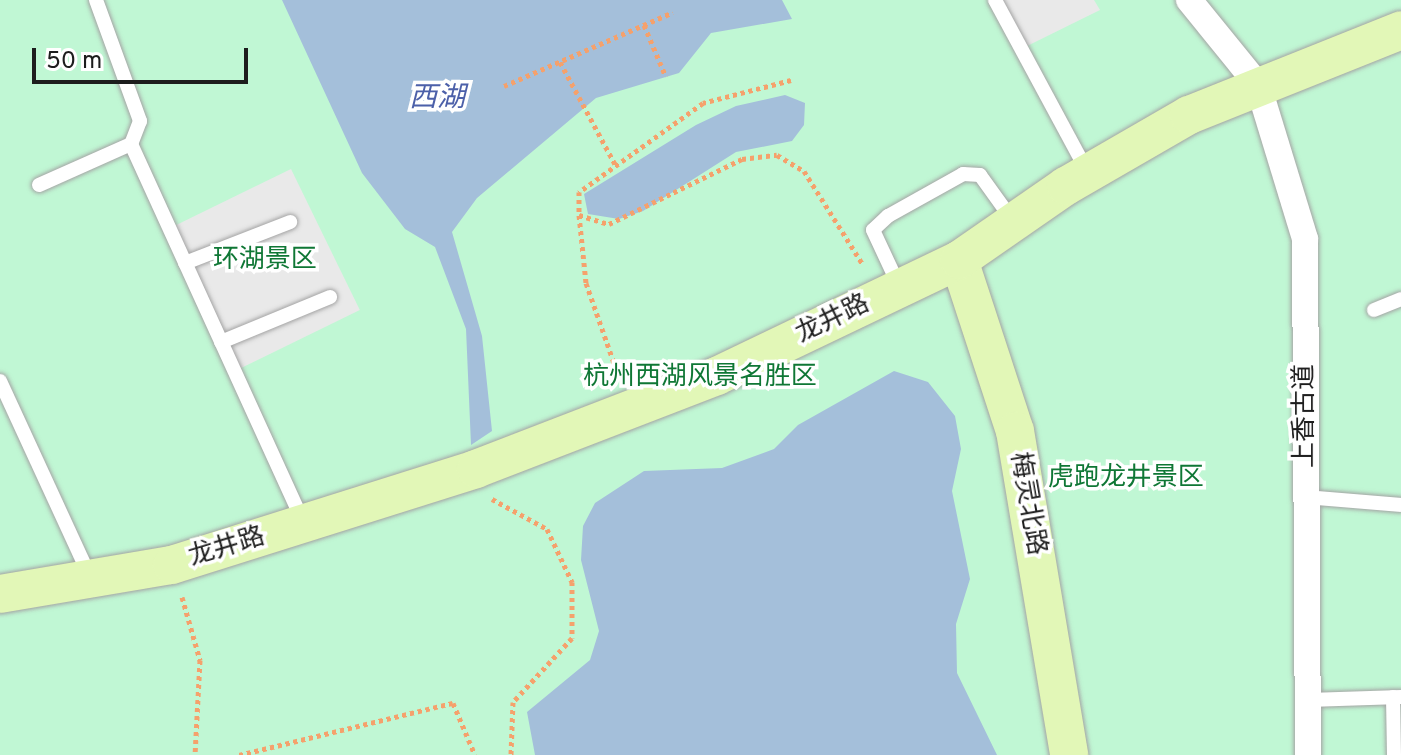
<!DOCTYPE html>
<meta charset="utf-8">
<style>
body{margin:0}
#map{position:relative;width:1401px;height:755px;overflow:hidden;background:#eeede3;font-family:Overpass,"Noto Sans SC",sans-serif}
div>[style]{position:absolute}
.park>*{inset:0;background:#c0f7d4;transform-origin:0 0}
.parking>*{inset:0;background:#e9e9e9;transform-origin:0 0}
.water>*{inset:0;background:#a4bfda}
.path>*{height:5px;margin-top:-2.5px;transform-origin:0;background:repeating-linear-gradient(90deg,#f5a16c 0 4px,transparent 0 8px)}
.roads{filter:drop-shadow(0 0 2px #a4a4a4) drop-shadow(0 0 2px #a4a4a4)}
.lane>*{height:14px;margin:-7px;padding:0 7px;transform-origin:7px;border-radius:7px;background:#fff}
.street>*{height:26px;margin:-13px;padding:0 13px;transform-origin:13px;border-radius:13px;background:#fff}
.secondary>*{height:38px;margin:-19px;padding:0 19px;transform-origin:19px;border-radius:19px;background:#e2f7b7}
span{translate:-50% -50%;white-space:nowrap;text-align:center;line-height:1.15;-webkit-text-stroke:7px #fff;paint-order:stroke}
.park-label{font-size:26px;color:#0f7735}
.street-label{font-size:26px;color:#1d1d1d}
.water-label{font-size:28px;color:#4c60a9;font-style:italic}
.scale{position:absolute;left:32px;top:48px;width:216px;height:36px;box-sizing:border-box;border:4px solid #1d1d1d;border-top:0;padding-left:10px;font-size:24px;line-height:28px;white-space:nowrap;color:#1d1d1d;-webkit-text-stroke:6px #fff;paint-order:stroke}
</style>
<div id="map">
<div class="park">
<i style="left:0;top:0;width:1401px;height:755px"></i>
</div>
<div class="parking">
<i style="clip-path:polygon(995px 0,1094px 0,1100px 10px,1021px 49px)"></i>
<i style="left:291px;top:169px;width:157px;height:135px;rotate:64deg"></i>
</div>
<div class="water">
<i style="clip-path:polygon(282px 0,782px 0,792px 19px,711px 33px,679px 73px,596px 98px,477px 198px,452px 232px,482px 336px,492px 431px,471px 445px,466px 329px,435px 247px,405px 229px,362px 173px)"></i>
<i style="clip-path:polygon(785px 95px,805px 103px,804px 125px,792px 141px,736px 152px,643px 211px,619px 219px,588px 214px,584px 194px,696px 125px,736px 106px)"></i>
<i style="clip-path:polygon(894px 371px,928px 382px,955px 416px,961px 449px,952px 491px,970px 579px,956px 624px,957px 673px,997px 755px,535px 755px,527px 712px,590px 660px,599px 631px,581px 560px,583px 526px,595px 503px,644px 471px,722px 468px,774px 449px,798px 425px)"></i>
</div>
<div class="path">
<i style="left:644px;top:25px;width:56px;rotate:67.1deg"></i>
<i style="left:560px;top:62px;width:118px;rotate:61.7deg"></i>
<i style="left:791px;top:80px;width:91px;rotate:165.4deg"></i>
<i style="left:703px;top:103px;width:153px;rotate:144.3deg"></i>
<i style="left:579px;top:192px;width:23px;rotate:90deg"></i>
<i style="left:579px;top:215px;width:31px;rotate:17deg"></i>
<i style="left:609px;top:224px;width:148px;rotate:-26deg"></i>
<i style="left:742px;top:159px;width:35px;rotate:-7deg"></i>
<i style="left:777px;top:155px;width:31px;rotate:31deg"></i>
<i style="left:804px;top:171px;width:109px;rotate:57.8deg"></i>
<i style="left:504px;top:86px;width:184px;rotate:-23.6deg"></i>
<i style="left:579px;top:215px;width:68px;rotate:84.1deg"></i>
<i style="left:586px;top:283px;width:103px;rotate:70.7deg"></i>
<i style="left:492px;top:499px;width:63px;rotate:28.6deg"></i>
<i style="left:547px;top:529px;width:59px;rotate:64.7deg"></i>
<i style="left:572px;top:582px;width:56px;rotate:90deg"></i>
<i style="left:572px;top:638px;width:87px;rotate:132.7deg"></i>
<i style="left:513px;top:702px;width:53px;rotate:92.2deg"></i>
<i style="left:182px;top:597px;width:66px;rotate:74.1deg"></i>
<i style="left:200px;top:660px;width:95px;rotate:93deg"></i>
<i style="left:239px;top:755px;width:220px;rotate:-13.7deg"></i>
<i style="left:453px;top:703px;width:56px;rotate:67.1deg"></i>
</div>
<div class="roads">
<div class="lane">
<i style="left:96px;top:0;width:129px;rotate:70deg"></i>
<i style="left:140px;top:121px;width:25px;rotate:111deg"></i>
<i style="left:995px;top:0;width:196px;rotate:61.7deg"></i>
<i style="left:39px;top:185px;width:101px;rotate:-24deg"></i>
<i style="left:131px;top:144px;width:415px;rotate:65.5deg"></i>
<i style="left:185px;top:263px;width:113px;rotate:-21.3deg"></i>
<i style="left:900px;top:288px;width:64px;rotate:-115deg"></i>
<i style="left:873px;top:230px;width:21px;rotate:-43deg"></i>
<i style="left:888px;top:216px;width:86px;rotate:-29.2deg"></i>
<i style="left:963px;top:174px;width:17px;rotate:3deg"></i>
<i style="left:980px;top:175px;width:57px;rotate:54.3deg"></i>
<i style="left:1374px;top:310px;width:29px;rotate:-22deg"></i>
<i style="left:221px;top:342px;width:118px;rotate:-22.4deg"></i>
<i style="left:0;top:381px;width:216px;rotate:65.3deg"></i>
<i style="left:1306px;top:497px;width:95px;rotate:4.8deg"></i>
<i style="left:1393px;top:697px;width:58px;rotate:89deg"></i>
<i style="left:1308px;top:700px;width:93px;rotate:-1.8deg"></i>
</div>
<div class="street">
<i style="left:1189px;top:0;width:109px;rotate:50.9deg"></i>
<i style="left:1258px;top:85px;width:161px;rotate:73deg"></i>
<i style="left:1305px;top:239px;width:516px;rotate:89.67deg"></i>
</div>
<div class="secondary">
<i style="left:959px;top:260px;width:180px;rotate:71.9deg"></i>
<i style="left:1015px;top:431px;width:328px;rotate:80.5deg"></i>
<i style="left:0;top:594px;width:174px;rotate:-9.6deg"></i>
<i style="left:172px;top:565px;width:319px;rotate:-17.5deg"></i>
<i style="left:476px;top:469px;width:258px;rotate:-21.1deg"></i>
<i style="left:717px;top:376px;width:268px;rotate:-25.6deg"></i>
<i style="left:959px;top:260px;width:130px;rotate:-34.7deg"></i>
<i style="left:1066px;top:186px;width:142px;rotate:-30deg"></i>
<i style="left:1189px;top:115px;width:228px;rotate:-21.8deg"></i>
</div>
</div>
<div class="park-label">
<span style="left:265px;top:261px">环湖景区</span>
<span style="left:700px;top:378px">杭州西湖风景名胜区</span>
<span style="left:1126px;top:479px">虎跑龙井景区</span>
</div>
<div class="street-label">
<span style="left:833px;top:320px;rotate:-26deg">龙井路</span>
<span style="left:1306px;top:416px;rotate:-90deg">上香古道</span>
<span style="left:1027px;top:504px;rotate:80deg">梅灵北路</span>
<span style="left:227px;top:548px;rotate:-17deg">龙井路</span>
</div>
<div class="water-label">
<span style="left:437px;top:99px">西湖</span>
</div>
<div class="scale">50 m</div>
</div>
